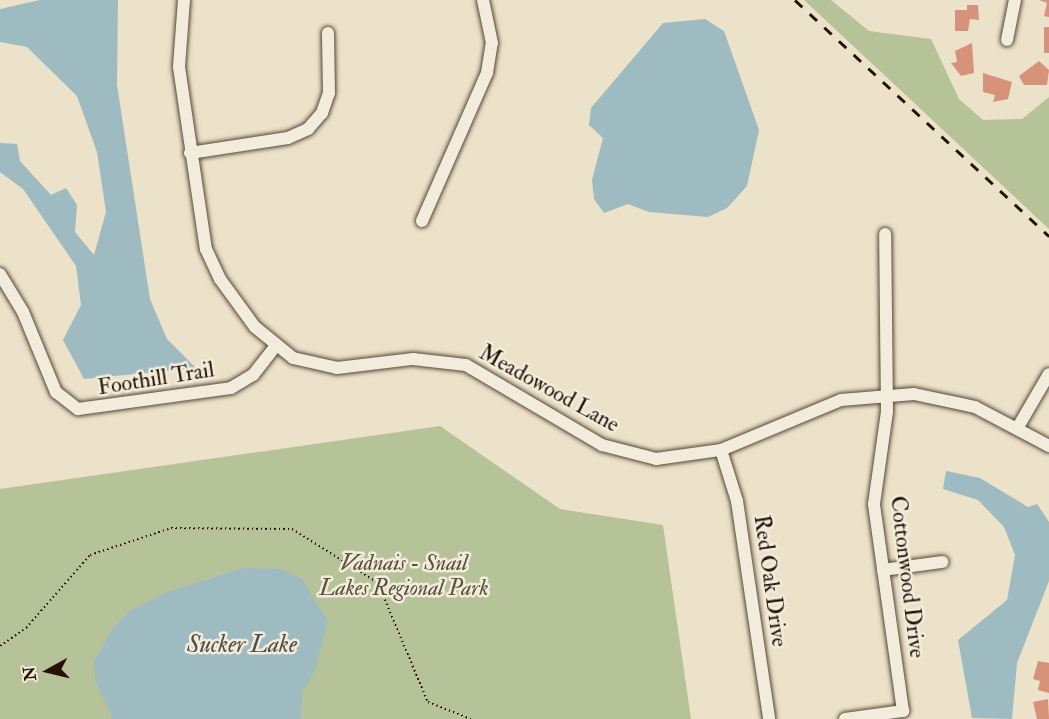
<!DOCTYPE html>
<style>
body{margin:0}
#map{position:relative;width:1049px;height:719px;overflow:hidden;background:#ebe2c9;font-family:"IM FELL Double Pica",serif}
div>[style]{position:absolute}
.green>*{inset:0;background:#b6c398}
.water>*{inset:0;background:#9dbbc1}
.building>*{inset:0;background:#d7927a;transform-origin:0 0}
.path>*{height:1.5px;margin-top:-0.75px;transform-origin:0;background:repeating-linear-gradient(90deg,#261205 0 1.5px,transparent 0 4.5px)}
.roads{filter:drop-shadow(0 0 2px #574636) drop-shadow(0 0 2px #574636)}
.minor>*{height:12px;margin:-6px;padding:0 6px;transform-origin:6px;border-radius:6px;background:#f2ecdc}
.rail>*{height:3px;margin-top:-1.5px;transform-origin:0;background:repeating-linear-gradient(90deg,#261205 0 10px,transparent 0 20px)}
span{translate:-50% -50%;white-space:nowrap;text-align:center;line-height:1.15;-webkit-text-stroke:5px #f2ecdc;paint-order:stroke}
.street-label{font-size:22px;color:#261205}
.park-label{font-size:22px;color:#585038;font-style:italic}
.water-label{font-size:24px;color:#504d47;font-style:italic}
.north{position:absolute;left:18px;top:641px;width:60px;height:60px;-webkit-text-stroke:4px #f2ecdc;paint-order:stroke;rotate:262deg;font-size:16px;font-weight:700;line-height:24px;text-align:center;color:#261205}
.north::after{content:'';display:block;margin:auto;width:21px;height:27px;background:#261205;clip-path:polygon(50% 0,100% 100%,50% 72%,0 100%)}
</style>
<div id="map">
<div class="green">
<i style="clip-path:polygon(804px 0,831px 0,869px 31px,931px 39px,959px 99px,983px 120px,1022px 119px,1049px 97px,1049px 229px)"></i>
<i style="clip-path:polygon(440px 426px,560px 509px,663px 525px,691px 719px,0 719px,0 489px)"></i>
</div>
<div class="water">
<i style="clip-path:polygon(40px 0,118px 0,117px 85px,150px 299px,167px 339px,196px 368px,84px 379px,63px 340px,81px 305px,76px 266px,23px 189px,0 172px,0 143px,17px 144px,20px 161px,51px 195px,66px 188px,77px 205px,75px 232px,94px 255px,106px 212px,97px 152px,77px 96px,27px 47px,0 42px,0 9px)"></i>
<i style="clip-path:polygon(705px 19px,724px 31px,759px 130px,747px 186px,727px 208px,708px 217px,649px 212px,628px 204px,604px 213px,594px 199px,592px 180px,603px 138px,589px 125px,591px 108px,663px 23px)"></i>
<i style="clip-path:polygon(946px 471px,980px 478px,1028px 507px,1037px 504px,1049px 522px,1049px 581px,1017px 663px,1012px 719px,972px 718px,958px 640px,1007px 600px,1015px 555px,1004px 527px,978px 500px,943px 489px)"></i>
<i style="clip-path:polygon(244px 568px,280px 569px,301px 578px,328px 621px,314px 673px,302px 692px,301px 719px,113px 719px,95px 680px,94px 662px,113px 628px,130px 611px,170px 591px)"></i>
</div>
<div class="building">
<i style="clip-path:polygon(1039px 0,1049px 0,1049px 17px,1044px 16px,1047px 3px)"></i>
<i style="clip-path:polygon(967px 5px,978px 5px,979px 20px,970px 19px,968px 31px,955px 31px,955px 10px,967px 10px)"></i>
<i style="left:1044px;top:27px;width:5px;height:26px"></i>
<i style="clip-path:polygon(972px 43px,974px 73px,961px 76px,951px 63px,957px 62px,955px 51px)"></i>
<i style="clip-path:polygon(1039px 61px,1049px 70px,1047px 85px,1024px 85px,1019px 76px)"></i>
<i style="clip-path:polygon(983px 73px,1012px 82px,1008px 99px,993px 102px,995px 95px,983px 92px)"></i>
<i style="clip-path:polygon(1038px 661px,1049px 663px,1049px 693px,1038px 690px,1040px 681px,1033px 679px)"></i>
<i style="clip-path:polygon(1048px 699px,1049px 719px,1037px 719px,1033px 702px)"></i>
</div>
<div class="path">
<i style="left:0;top:646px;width:32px;rotate:-35deg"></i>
<i style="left:26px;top:628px;width:97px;rotate:-48.8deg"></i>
<i style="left:90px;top:555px;width:85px;rotate:-18.4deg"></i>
<i style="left:171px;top:528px;width:121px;rotate:0.5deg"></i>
<i style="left:292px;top:529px;width:102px;rotate:32.1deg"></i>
<i style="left:378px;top:583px;width:129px;rotate:67.2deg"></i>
<i style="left:428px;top:702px;width:46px;rotate:21.6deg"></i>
</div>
<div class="roads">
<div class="minor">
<i style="left:184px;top:0;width:67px;rotate:94.3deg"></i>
<i style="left:179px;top:67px;width:184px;rotate:81.6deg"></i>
<i style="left:206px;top:249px;width:33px;rotate:65deg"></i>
<i style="left:220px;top:279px;width:59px;rotate:53.9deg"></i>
<i style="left:255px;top:327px;width:49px;rotate:39.2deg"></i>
<i style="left:293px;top:358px;width:45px;rotate:12.8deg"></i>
<i style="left:337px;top:368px;width:77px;rotate:-6.8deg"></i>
<i style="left:413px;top:359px;width:53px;rotate:6.5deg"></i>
<i style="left:466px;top:365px;width:158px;rotate:30.5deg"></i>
<i style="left:602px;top:445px;width:56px;rotate:14.5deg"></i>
<i style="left:656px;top:459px;width:66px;rotate:-7.9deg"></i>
<i style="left:721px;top:450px;width:130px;rotate:-22.6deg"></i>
<i style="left:841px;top:400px;width:73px;rotate:-4.7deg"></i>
<i style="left:914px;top:394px;width:62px;rotate:12deg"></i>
<i style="left:975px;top:407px;width:84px;rotate:27.8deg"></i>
<i style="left:1007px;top:40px;width:41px;rotate:-78.7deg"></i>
<i style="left:190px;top:153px;width:99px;rotate:-8.7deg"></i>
<i style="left:288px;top:138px;width:22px;rotate:-24deg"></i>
<i style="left:308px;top:129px;width:21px;rotate:-49deg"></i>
<i style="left:322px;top:113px;width:21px;rotate:-71deg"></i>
<i style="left:329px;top:93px;width:60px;rotate:-91deg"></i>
<i style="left:422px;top:221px;width:162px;rotate:-66.3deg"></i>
<i style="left:487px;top:73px;width:30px;rotate:-81deg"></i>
<i style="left:492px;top:43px;width:44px;rotate:-101.8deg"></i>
<i style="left:0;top:274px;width:44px;rotate:58.8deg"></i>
<i style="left:23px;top:312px;width:87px;rotate:67.6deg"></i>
<i style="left:56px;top:392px;width:28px;rotate:38deg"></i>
<i style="left:78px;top:409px;width:154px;rotate:-7.8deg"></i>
<i style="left:231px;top:388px;width:26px;rotate:-31deg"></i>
<i style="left:253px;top:375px;width:36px;rotate:-52deg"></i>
<i style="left:1018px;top:427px;width:61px;rotate:-59.7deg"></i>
<i style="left:721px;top:450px;width:53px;rotate:72.6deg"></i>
<i style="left:737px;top:501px;width:220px;rotate:81.6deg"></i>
<i style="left:883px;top:570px;width:60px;rotate:-7.7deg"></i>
<i style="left:845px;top:719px;width:59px;rotate:-7.9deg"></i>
<i style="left:903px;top:711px;width:209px;rotate:-98deg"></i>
<i style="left:874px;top:504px;width:93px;rotate:-82deg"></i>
<i style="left:887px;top:412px;width:178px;rotate:-90.6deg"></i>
</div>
</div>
<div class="rail">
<i style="left:795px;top:0;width:347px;rotate:42.9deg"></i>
</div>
<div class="street-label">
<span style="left:156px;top:379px;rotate:-9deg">Foothill Trail</span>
<span style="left:549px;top:389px;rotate:29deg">Meadowood Lane</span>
<span style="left:907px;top:577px;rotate:83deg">Cottonwood Drive</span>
<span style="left:770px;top:581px;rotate:82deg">Red Oak Drive</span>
</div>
<div class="park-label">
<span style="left:404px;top:576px">Vadnais - Snail<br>Lakes Regional Park</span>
</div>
<div class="water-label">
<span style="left:242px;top:645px">Sucker Lake</span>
</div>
<div class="north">N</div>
</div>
